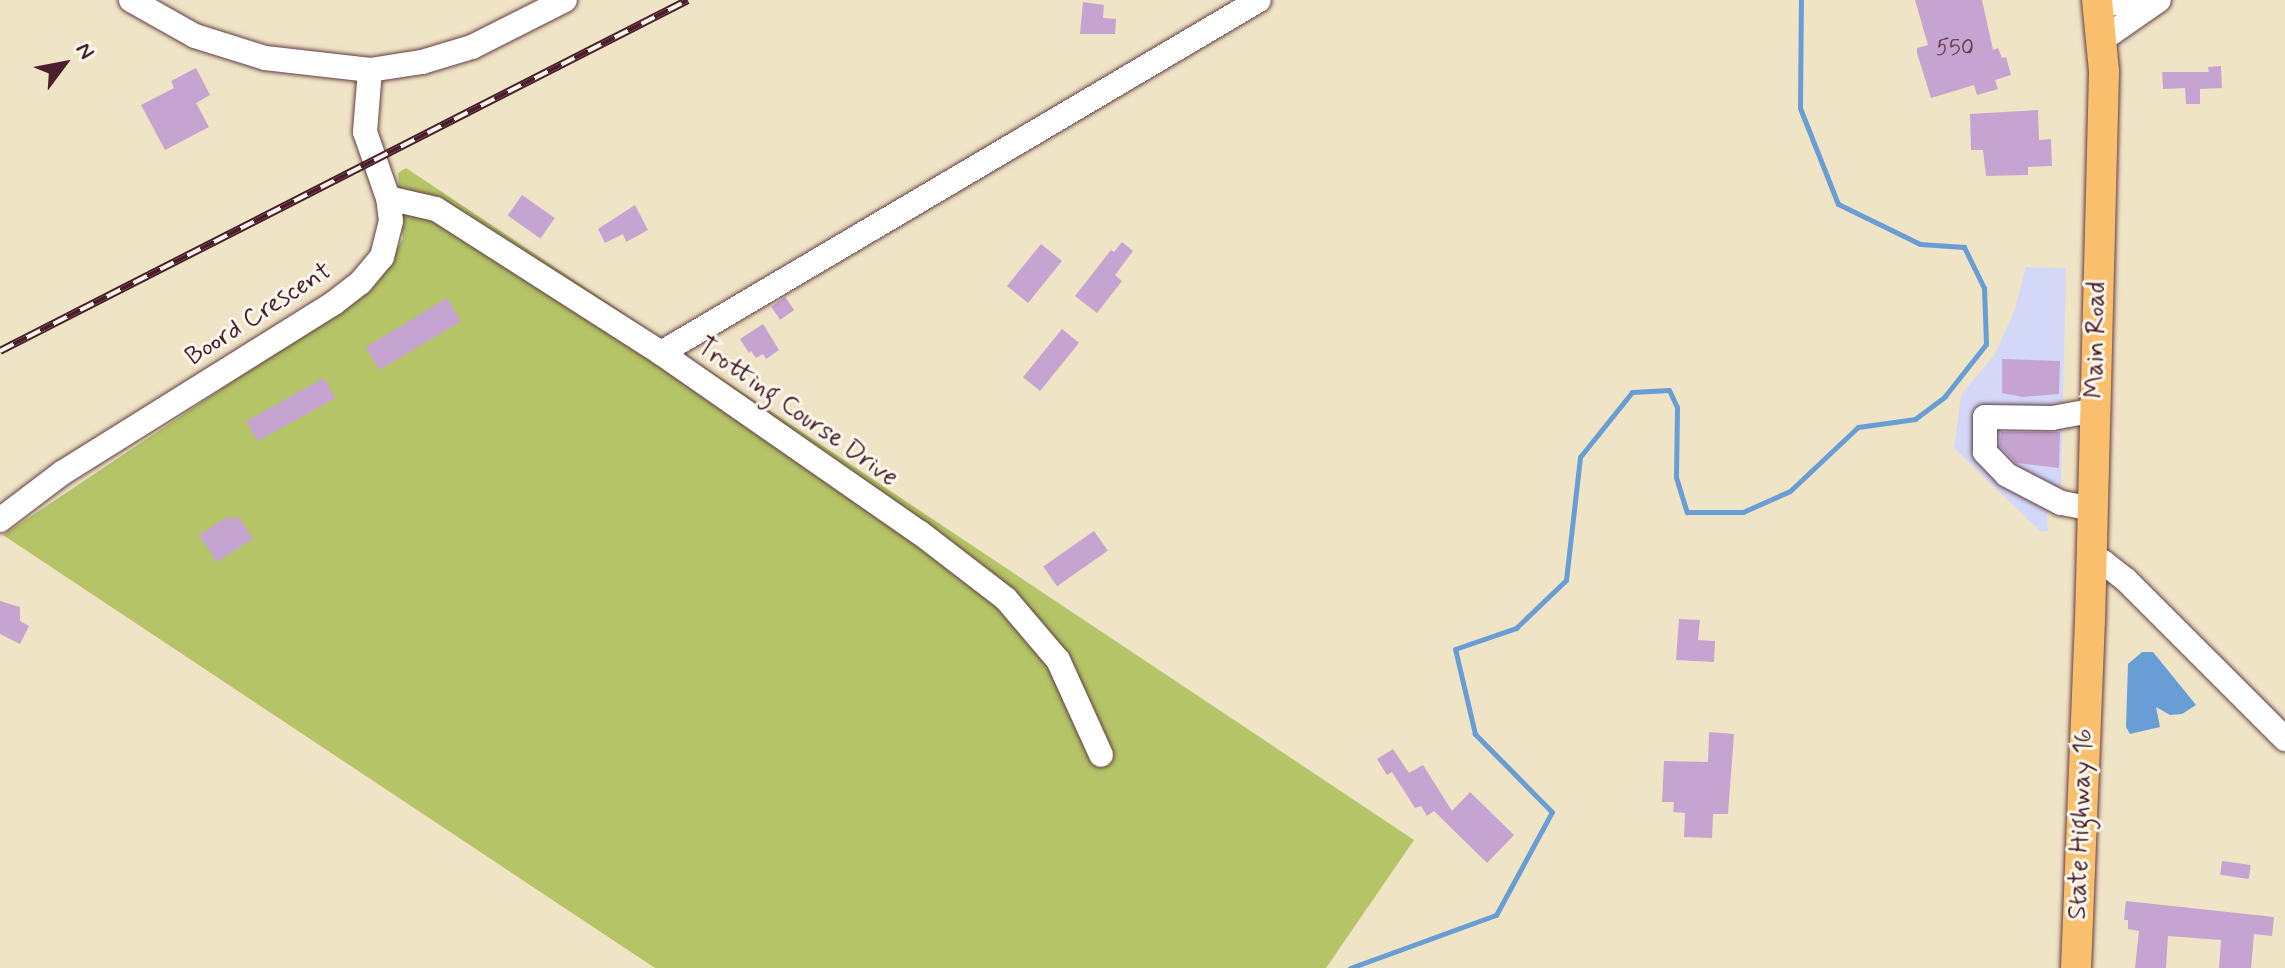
<!DOCTYPE html>
<style>
body{margin:0}
#map{position:relative;width:2285px;height:968px;overflow:hidden;background:#f0e4c6;font-family:Mynerve,sans-serif}
div>[style]{position:absolute}
.built>*{inset:0;background:#d3d8f9}
.green>*{inset:0;background:#b4c466}
.water>*{inset:0;background:#689ed5}
.stream>*{height:5px;margin:-2.5px;padding:0 2.5px;transform-origin:2.5px;border-radius:2.5px;background:#689ed5}
.building>*{inset:0;background:#c6a4d1;transform-origin:0 0}
.roads{filter:drop-shadow(0 0 2px #633d42) drop-shadow(0 0 2px #633d42)}
.minor>*{height:24px;margin:-12px;padding:0 12px;transform-origin:12px;border-radius:12px;background:#fff}
.major>*{height:30px;margin:-15px;padding:0 15px;transform-origin:15px;border-radius:15px;background:#f9bf6c}
.rail>*{height:8px;margin-top:-4px;transform-origin:0;background:repeating-linear-gradient(90deg,#fbf7ec 0 15px,#4a1f2b 0 30px);box-sizing:border-box;border-block:2px solid #4a1f2b}
span{translate:-50% -50%;white-space:nowrap;text-align:center;line-height:1.15;-webkit-text-stroke:6px #fbf7ec;paint-order:stroke}
.number-label{font-size:22px;color:#694054}
.number-label span{-webkit-text-stroke-width:0}
.street-label{font-size:26px;color:#4a1f2b}
.north{position:absolute;left:24px;top:24px;width:80px;height:80px;-webkit-text-stroke:6px #fbf7ec;paint-order:stroke;rotate:58deg;font-size:22px;font-weight:700;line-height:32px;text-align:center;color:#4a1f2b}
.north::after{content:'';display:block;margin:auto;width:28px;height:36px;background:#4a1f2b;clip-path:polygon(50% 0,100% 100%,50% 72%,0 100%)}
</style>
<div id="map">
<div class="built">
<i style="clip-path:polygon(2026px 267px,2066px 268px,2061px 487px,2047px 513px,2048px 531px,2041px 532px,1954px 448px,1961px 395px,1995px 354px,2014px 312px)"></i>
</div>
<div class="green">
<i style="clip-path:polygon(406px 168px,1414px 840px,1326px 968px,655px 968px,3px 535px,373px 288px,403px 239px,398px 173px)"></i>
</div>
<div class="water">
<i style="clip-path:polygon(2142px 652px,2153px 652px,2196px 705px,2182px 714px,2170px 715px,2156px 707px,2160px 727px,2130px 734px,2126px 727px,2128px 664px)"></i>
</div>
<div class="stream">
<i style="left:1350px;top:968px;width:155px;rotate:-20deg"></i>
<i style="left:1496px;top:915px;width:117px;rotate:-61.5deg"></i>
<i style="left:1552px;top:812px;width:110px;rotate:-134.6deg"></i>
<i style="left:1475px;top:734px;width:87px;rotate:-103.2deg"></i>
<i style="left:1455px;top:649px;width:65px;rotate:-19deg"></i>
<i style="left:1516px;top:628px;width:69px;rotate:-43.8deg"></i>
<i style="left:1566px;top:580px;width:124px;rotate:-83.5deg"></i>
<i style="left:1580px;top:457px;width:83px;rotate:-51.3deg"></i>
<i style="left:1632px;top:392px;width:37px;rotate:-3deg"></i>
<i style="left:1669px;top:390px;width:19px;rotate:65deg"></i>
<i style="left:1677px;top:407px;width:70px;rotate:90.8deg"></i>
<i style="left:1676px;top:477px;width:37px;rotate:73deg"></i>
<i style="left:1687px;top:512px;width:56px"></i>
<i style="left:1743px;top:512px;width:51px;rotate:-24.1deg"></i>
<i style="left:1790px;top:491px;width:93px;rotate:-43.3deg"></i>
<i style="left:1858px;top:427px;width:58px;rotate:-8deg"></i>
<i style="left:1915px;top:419px;width:38px;rotate:-37deg"></i>
<i style="left:1945px;top:396px;width:66px;rotate:-51.7deg"></i>
<i style="left:1986px;top:344px;width:56px;rotate:-92deg"></i>
<i style="left:1984px;top:288px;width:46px;rotate:-116deg"></i>
<i style="left:1964px;top:247px;width:44px;rotate:-176.1deg"></i>
<i style="left:1920px;top:244px;width:91px;rotate:-154deg"></i>
<i style="left:1838px;top:204px;width:103px;rotate:-111.6deg"></i>
<i style="left:1800px;top:108px;width:108px;rotate:-89.5deg"></i>
</div>
<div class="building">
<i style="clip-path:polygon(1915px 0,1982px 0,1993px 50px,1998px 48px,2002px 58px,2006px 57px,2011px 75px,1995px 80px,1998px 89px,1977px 95px,1974px 85px,1931px 98px,1917px 53px,1917px 48px,1928px 45px)"></i>
<i style="clip-path:polygon(1083px 2px,1104px 5px,1103px 18px,1116px 19px,1115px 34px,1080px 34px)"></i>
<i style="clip-path:polygon(2221px 66px,2222px 88px,2200px 89px,2200px 104px,2186px 104px,2185px 88px,2163px 89px,2162px 72px,2209px 72px,2208px 67px)"></i>
<i style="clip-path:polygon(196px 68px,210px 95px,196px 103px,209px 127px,165px 150px,141px 105px,174px 88px,171px 81px)"></i>
<i style="clip-path:polygon(2038px 110px,2039px 140px,2051px 139px,2052px 166px,2028px 167px,2028px 175px,1986px 176px,1983px 150px,1971px 150px,1970px 114px)"></i>
<i style="left:522px;top:195px;width:40px;height:25px;rotate:35deg"></i>
<i style="clip-path:polygon(635px 205px,648px 230px,626px 242px,623px 234px,605px 243px,598px 229px)"></i>
<i style="clip-path:polygon(1122px 242px,1133px 251px,1115px 275px,1122px 281px,1097px 313px,1075px 296px,1111px 250px,1114px 252px)"></i>
<i style="left:1041px;top:244px;width:27px;height:54px;rotate:39deg"></i>
<i style="left:785px;top:297px;width:16px;height:17px;rotate:55deg"></i>
<i style="left:447px;top:298px;width:27px;height:95px;rotate:59deg"></i>
<i style="clip-path:polygon(763px 324px,779px 350px,766px 359px,763px 354px,756px 358px,751px 351px,749px 353px,740px 339px)"></i>
<i style="left:1062px;top:329px;width:22px;height:62px;rotate:39deg"></i>
<i style="clip-path:polygon(2002px 359px,2060px 361px,2059px 394px,2022px 397px,2002px 393px)"></i>
<i style="left:324px;top:378px;width:23px;height:89px;rotate:61deg"></i>
<i style="clip-path:polygon(2001px 432px,2060px 432px,2059px 468px,2016px 463px,2000px 446px)"></i>
<i style="clip-path:polygon(229px 516px,232px 520px,238px 516px,253px 539px,217px 562px,199px 535px)"></i>
<i style="left:1094px;top:531px;width:24px;height:62px;rotate:55deg"></i>
<i style="clip-path:polygon(0 601px,20px 607px,20px 621px,29px 626px,20px 644px,0 634px)"></i>
<i style="clip-path:polygon(1679px 619px,1700px 620px,1698px 640px,1715px 641px,1714px 662px,1676px 660px)"></i>
<i style="clip-path:polygon(1709px 732px,1734px 734px,1728px 814px,1713px 814px,1712px 838px,1684px 837px,1685px 813px,1673px 812px,1674px 802px,1662px 802px,1664px 761px,1708px 762px)"></i>
<i style="clip-path:polygon(1393px 749px,1409px 773px,1423px 765px,1452px 811px,1470px 792px,1514px 835px,1487px 863px,1434px 811px,1427px 816px,1421px 806px,1415px 808px,1392px 772px,1387px 775px,1377px 759px)"></i>
<i style="left:2222px;top:861px;width:29px;height:14px;rotate:8deg"></i>
<i style="clip-path:polygon(2126px 901px,2274px 917px,2272px 936px,2254px 934px,2251px 968px,2219px 968px,2221px 940px,2168px 936px,2166px 968px,2135px 968px,2139px 931px,2128px 929px,2128px 920px,2124px 920px)"></i>
</div>
<div class="roads">
<div class="minor">
<i style="left:131px;top:0;width:73px;rotate:29.4deg"></i>
<i style="left:195px;top:36px;width:73px;rotate:17.4deg"></i>
<i style="left:265px;top:58px;width:106px;rotate:6.5deg"></i>
<i style="left:370px;top:70px;width:53px;rotate:-8.7deg"></i>
<i style="left:422px;top:62px;width:52px;rotate:-16.7deg"></i>
<i style="left:472px;top:47px;width:104px;rotate:-26.8deg"></i>
<i style="left:2098px;top:5px;width:50px;rotate:-5.7deg"></i>
<i style="left:2103px;top:39px;width:68px;rotate:-34.9deg"></i>
<i style="left:388px;top:198px;width:49px;rotate:12.9deg"></i>
<i style="left:436px;top:209px;width:267px;rotate:32.6deg"></i>
<i style="left:661px;top:353px;width:314px;rotate:34.8deg"></i>
<i style="left:919px;top:532px;width:110px;rotate:37.6deg"></i>
<i style="left:1006px;top:599px;width:80px;rotate:49.6deg"></i>
<i style="left:1058px;top:660px;width:104px;rotate:65.6deg"></i>
<i style="left:661px;top:353px;width:694px;rotate:-30.55deg"></i>
<i style="left:2093px;top:509px;width:33px;rotate:-169deg"></i>
<i style="left:2061px;top:503px;width:61px;rotate:-152.6deg"></i>
<i style="left:2007px;top:475px;width:32px;rotate:-134deg"></i>
<i style="left:1985px;top:452px;width:35px;rotate:-90deg"></i>
<i style="left:1985px;top:417px;width:67px;rotate:0.9deg"></i>
<i style="left:2052px;top:418px;width:45px;rotate:-10.3deg"></i>
<i style="left:0;top:520px;width:78px;rotate:-37.2deg"></i>
<i style="left:62px;top:473px;width:321px;rotate:-32deg"></i>
<i style="left:334px;top:303px;width:33px;rotate:-38deg"></i>
<i style="left:360px;top:283px;width:34px;rotate:-50deg"></i>
<i style="left:382px;top:257px;width:37px;rotate:-76deg"></i>
<i style="left:391px;top:221px;width:23px;rotate:-97deg"></i>
<i style="left:388px;top:198px;width:70px;rotate:-109.2deg"></i>
<i style="left:365px;top:132px;width:62px;rotate:-85.4deg"></i>
<i style="left:2090px;top:561px;width:13px;rotate:4deg"></i>
<i style="left:2103px;top:562px;width:29px;rotate:38deg"></i>
<i style="left:2126px;top:580px;width:225px;rotate:45deg"></i>
</div>
<div class="major">
<i style="left:2076px;top:968px;width:346px;rotate:-87.7deg"></i>
<i style="left:2090px;top:622px;width:551px;rotate:-88.54deg"></i>
<i style="left:2104px;top:71px;width:71px;rotate:-95.6deg"></i>
</div>
</div>
<div class="rail">
<i style="left:0;top:351px;width:772px;rotate:-27.03deg"></i>
</div>
<div class="number-label">
<span style="left:1955px;top:49px">550</span>
</div>
<div class="street-label">
<span style="left:259px;top:315px;rotate:-33deg">Boord Crescent</span>
<span style="left:2097px;top:340px;rotate:-89deg">Main Road</span>
<span style="left:797px;top:413px;rotate:35deg">Trotting Course Drive</span>
<span style="left:2082px;top:824px;rotate:-88deg">State Highway 16</span>
</div>
<div class="north">N</div>
</div>
